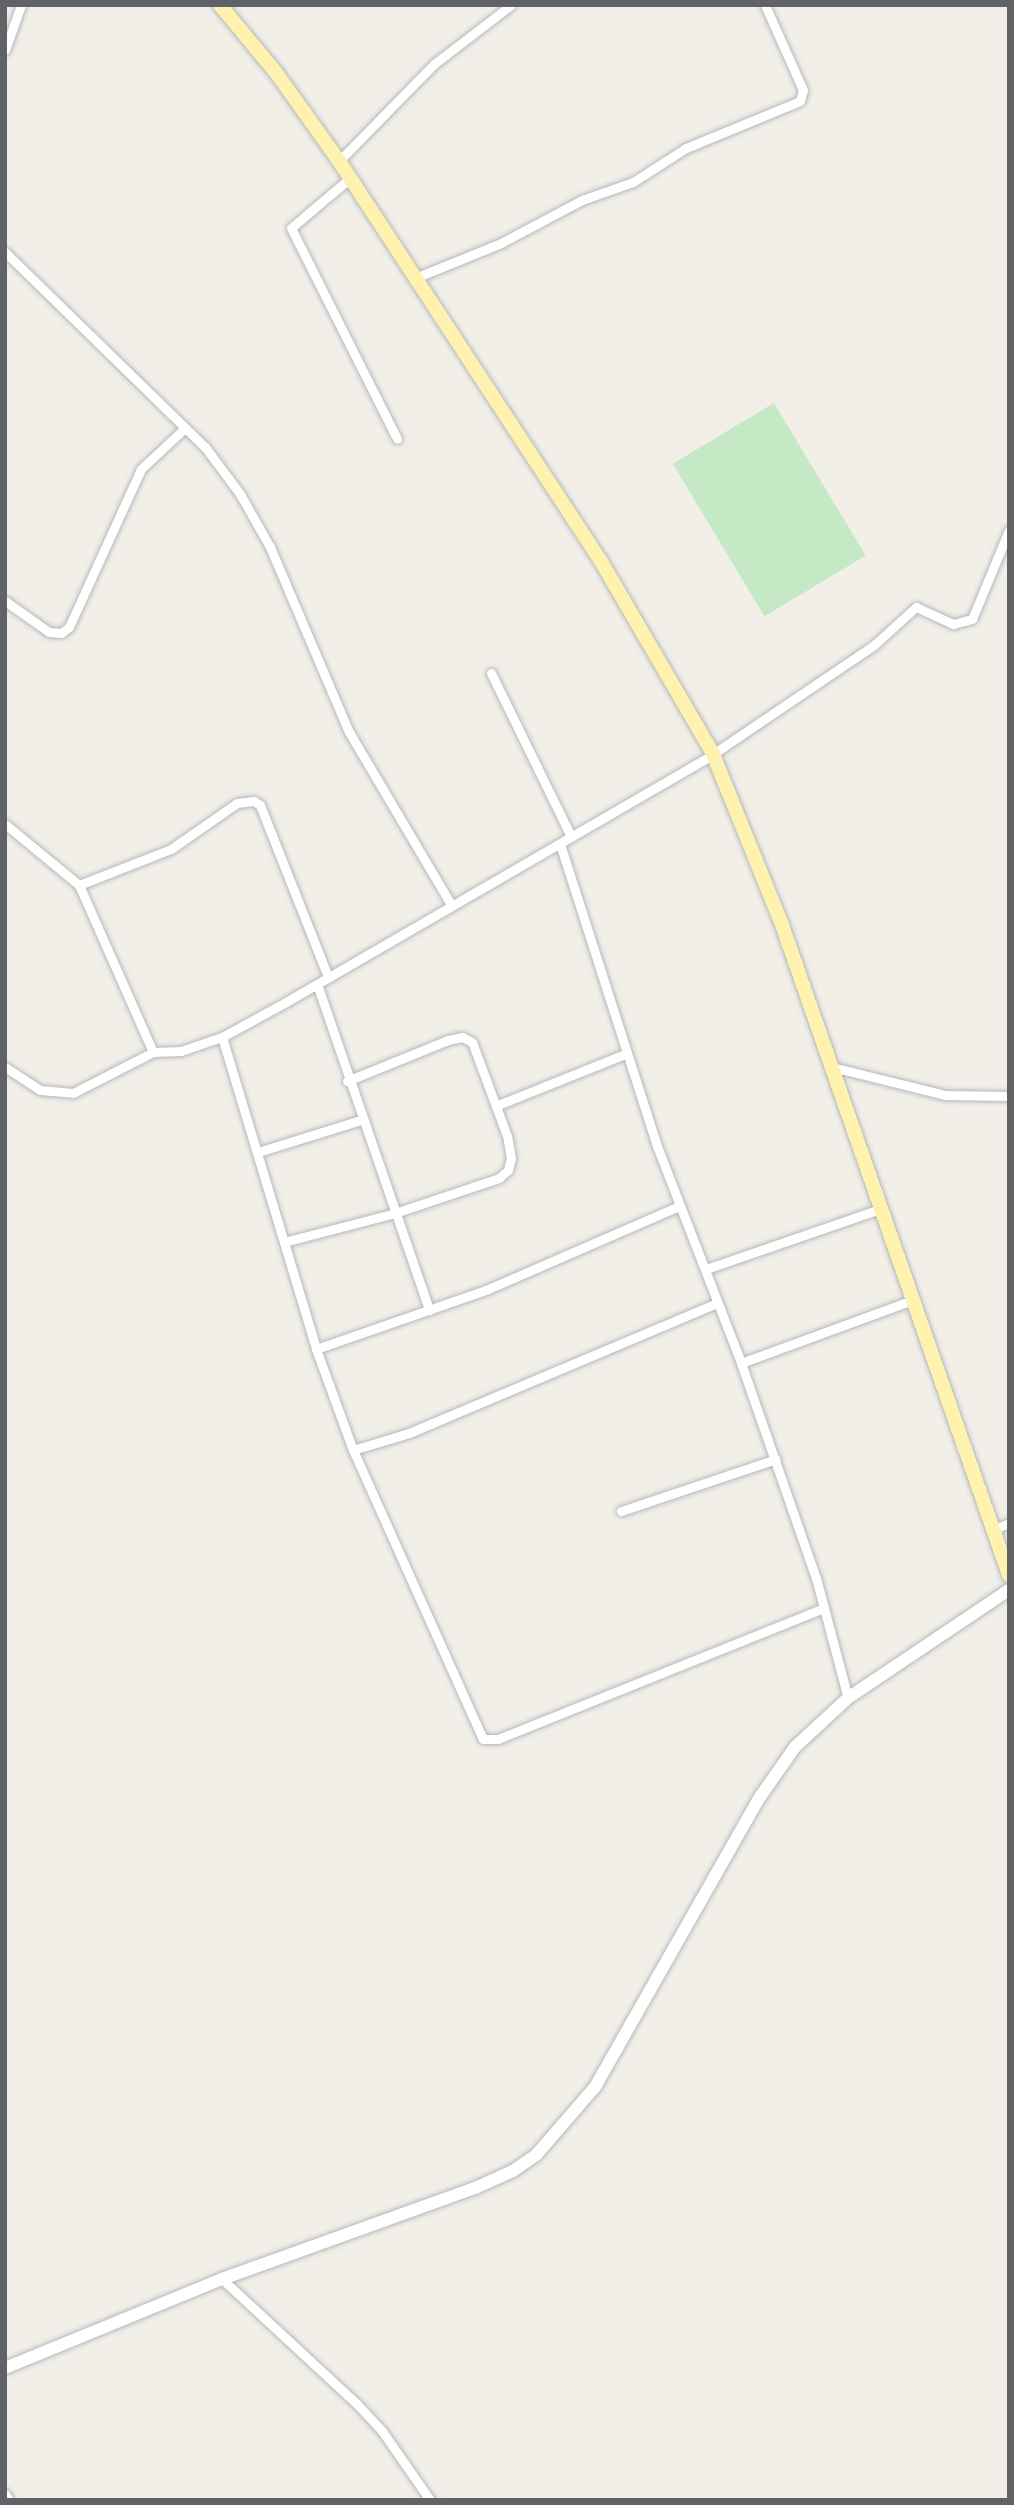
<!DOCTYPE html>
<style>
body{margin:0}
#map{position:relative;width:1014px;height:2505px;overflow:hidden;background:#f1efe8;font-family:Overpass,sans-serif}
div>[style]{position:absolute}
.green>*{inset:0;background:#c5e8c5;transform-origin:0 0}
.roads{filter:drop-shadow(0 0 2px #b5b8bc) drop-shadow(0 0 2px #b5b8bc)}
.street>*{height:9px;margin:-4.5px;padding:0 4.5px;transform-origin:4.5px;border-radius:4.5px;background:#fff}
.secondary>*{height:12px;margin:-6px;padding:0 6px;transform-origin:6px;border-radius:6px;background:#fff}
.primary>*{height:14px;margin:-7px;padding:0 7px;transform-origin:7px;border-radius:7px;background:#fff2af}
span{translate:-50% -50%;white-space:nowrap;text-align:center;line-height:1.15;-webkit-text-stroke:6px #fff;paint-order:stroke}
.frame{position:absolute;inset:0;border:7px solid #5f6368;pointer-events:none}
</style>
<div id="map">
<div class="green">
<i style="left:774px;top:403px;width:178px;height:118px;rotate:59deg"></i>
</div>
<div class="roads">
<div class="street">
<i style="left:5px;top:50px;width:48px;rotate:-70.4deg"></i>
<i style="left:339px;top:161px;width:136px;rotate:-45.6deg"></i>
<i style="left:434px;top:64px;width:97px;rotate:-37.5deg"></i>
<i style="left:350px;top:178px;width:77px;rotate:139.7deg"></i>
<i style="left:291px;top:228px;width:236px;rotate:63.3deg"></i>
<i style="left:5px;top:252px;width:279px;rotate:44.3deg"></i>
<i style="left:205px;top:447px;width:59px;rotate:53.3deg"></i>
<i style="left:240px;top:494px;width:61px;rotate:60.5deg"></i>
<i style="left:270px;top:547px;width:201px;rotate:66.9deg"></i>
<i style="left:349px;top:732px;width:202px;rotate:59.4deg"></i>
<i style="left:415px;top:278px;width:93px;rotate:-22.1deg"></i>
<i style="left:501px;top:243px;width:92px;rotate:-28deg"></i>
<i style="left:582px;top:200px;width:54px;rotate:-19.4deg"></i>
<i style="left:633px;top:182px;width:63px;rotate:-32.7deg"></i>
<i style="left:686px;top:148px;width:123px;rotate:-22.4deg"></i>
<i style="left:800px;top:101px;width:11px;rotate:-75deg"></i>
<i style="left:803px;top:90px;width:93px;rotate:-114.1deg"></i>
<i style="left:5px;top:601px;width:54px;rotate:35.2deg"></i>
<i style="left:49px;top:632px;width:12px;rotate:5deg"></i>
<i style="left:61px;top:633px;width:10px;rotate:-37deg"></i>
<i style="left:69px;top:627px;width:174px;rotate:-65.5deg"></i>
<i style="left:141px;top:469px;width:60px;rotate:-43deg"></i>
<i style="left:491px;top:673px;width:182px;rotate:63.9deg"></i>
<i style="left:5px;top:824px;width:96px;rotate:39.5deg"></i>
<i style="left:79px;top:885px;width:183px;rotate:66.1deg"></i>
<i style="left:153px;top:1052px;width:28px;rotate:-2deg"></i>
<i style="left:181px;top:1051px;width:43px;rotate:-18.9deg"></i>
<i style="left:222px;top:1037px;width:73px;rotate:-28.7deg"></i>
<i style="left:286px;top:1002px;width:494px;rotate:-30.1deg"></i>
<i style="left:713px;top:754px;width:194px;rotate:-34.1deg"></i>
<i style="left:874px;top:645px;width:57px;rotate:-42.1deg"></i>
<i style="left:916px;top:607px;width:41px;rotate:24.7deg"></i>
<i style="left:953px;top:624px;width:20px;rotate:-15deg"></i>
<i style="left:972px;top:619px;width:96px;rotate:-67.4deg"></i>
<i style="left:560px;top:844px;width:317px;rotate:72.2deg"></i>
<i style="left:657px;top:1146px;width:233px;rotate:68.8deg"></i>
<i style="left:741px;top:1363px;width:228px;rotate:70.8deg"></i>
<i style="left:816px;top:1578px;width:124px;rotate:75.1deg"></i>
<i style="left:79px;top:885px;width:99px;rotate:-21.4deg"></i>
<i style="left:171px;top:849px;width:80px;rotate:-34.9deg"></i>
<i style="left:237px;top:803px;width:17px;rotate:-7deg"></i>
<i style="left:254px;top:801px;width:7px;rotate:34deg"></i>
<i style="left:260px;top:805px;width:185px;rotate:68.4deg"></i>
<i style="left:317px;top:984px;width:345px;rotate:71deg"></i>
<i style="left:222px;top:1037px;width:326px;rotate:73.2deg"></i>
<i style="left:316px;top:1349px;width:108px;rotate:69.9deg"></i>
<i style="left:353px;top:1450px;width:317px;rotate:65.8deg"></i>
<i style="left:483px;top:1739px;width:15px"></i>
<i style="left:498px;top:1739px;width:351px;rotate:-21.9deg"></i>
<i style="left:5px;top:1067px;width:42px;rotate:33.3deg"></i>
<i style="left:40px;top:1090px;width:33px;rotate:5deg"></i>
<i style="left:73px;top:1093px;width:90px;rotate:-27.1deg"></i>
<i style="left:832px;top:1067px;width:116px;rotate:13.9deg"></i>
<i style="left:945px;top:1095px;width:64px;rotate:0.9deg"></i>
<i style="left:498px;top:1105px;width:137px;rotate:-21.9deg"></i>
<i style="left:258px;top:1152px;width:108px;rotate:-17.3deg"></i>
<i style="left:284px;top:1242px;width:115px;rotate:-14.6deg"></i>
<i style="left:395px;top:1213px;width:110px;rotate:-18.6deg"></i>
<i style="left:499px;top:1178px;width:12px;rotate:-42deg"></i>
<i style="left:508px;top:1170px;width:12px;rotate:-76deg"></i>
<i style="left:511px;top:1158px;width:22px;rotate:-100deg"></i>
<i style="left:507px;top:1136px;width:100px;rotate:-110.4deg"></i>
<i style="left:472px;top:1042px;width:11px;rotate:-153deg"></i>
<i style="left:462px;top:1037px;width:14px;rotate:168deg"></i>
<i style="left:448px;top:1040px;width:109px;rotate:157.9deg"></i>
<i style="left:706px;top:1269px;width:184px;rotate:-19deg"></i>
<i style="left:316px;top:1349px;width:182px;rotate:-19.2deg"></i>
<i style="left:488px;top:1289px;width:208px;rotate:-23.5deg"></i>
<i style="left:741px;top:1363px;width:182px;rotate:-20.2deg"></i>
<i style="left:353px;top:1450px;width:59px;rotate:-16.9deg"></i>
<i style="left:409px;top:1433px;width:334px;rotate:-22.9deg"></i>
<i style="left:621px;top:1511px;width:163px;rotate:-18.5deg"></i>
<i style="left:992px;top:1530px;width:18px;rotate:-22deg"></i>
<i style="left:222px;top:2279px;width:183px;rotate:42.8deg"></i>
<i style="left:356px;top:2403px;width:38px;rotate:47deg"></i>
<i style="left:382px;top:2431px;width:84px;rotate:55.2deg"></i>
<i style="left:5px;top:2494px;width:7px;rotate:56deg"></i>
</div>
<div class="secondary">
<i style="left:5px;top:2368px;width:235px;rotate:-22.3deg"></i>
<i style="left:222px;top:2279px;width:269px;rotate:-19.8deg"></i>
<i style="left:475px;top:2188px;width:42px;rotate:-24.1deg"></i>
<i style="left:513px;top:2171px;width:29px;rotate:-35deg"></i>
<i style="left:537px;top:2154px;width:89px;rotate:-49.1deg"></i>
<i style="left:595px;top:2087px;width:334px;rotate:-60.4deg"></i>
<i style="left:760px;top:1797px;width:61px;rotate:-55deg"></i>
<i style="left:795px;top:1747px;width:72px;rotate:-42.8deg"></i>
<i style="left:848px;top:1698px;width:194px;rotate:-33.9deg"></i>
</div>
<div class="primary">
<i style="left:220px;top:5px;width:89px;rotate:50.4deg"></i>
<i style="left:277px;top:74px;width:107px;rotate:54.5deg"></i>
<i style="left:339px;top:161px;width:480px;rotate:56.8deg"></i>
<i style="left:602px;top:563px;width:221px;rotate:59.8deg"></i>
<i style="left:713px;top:754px;width:181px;rotate:68deg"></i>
<i style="left:781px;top:922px;width:692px;rotate:70.75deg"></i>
</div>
</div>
<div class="frame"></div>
</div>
